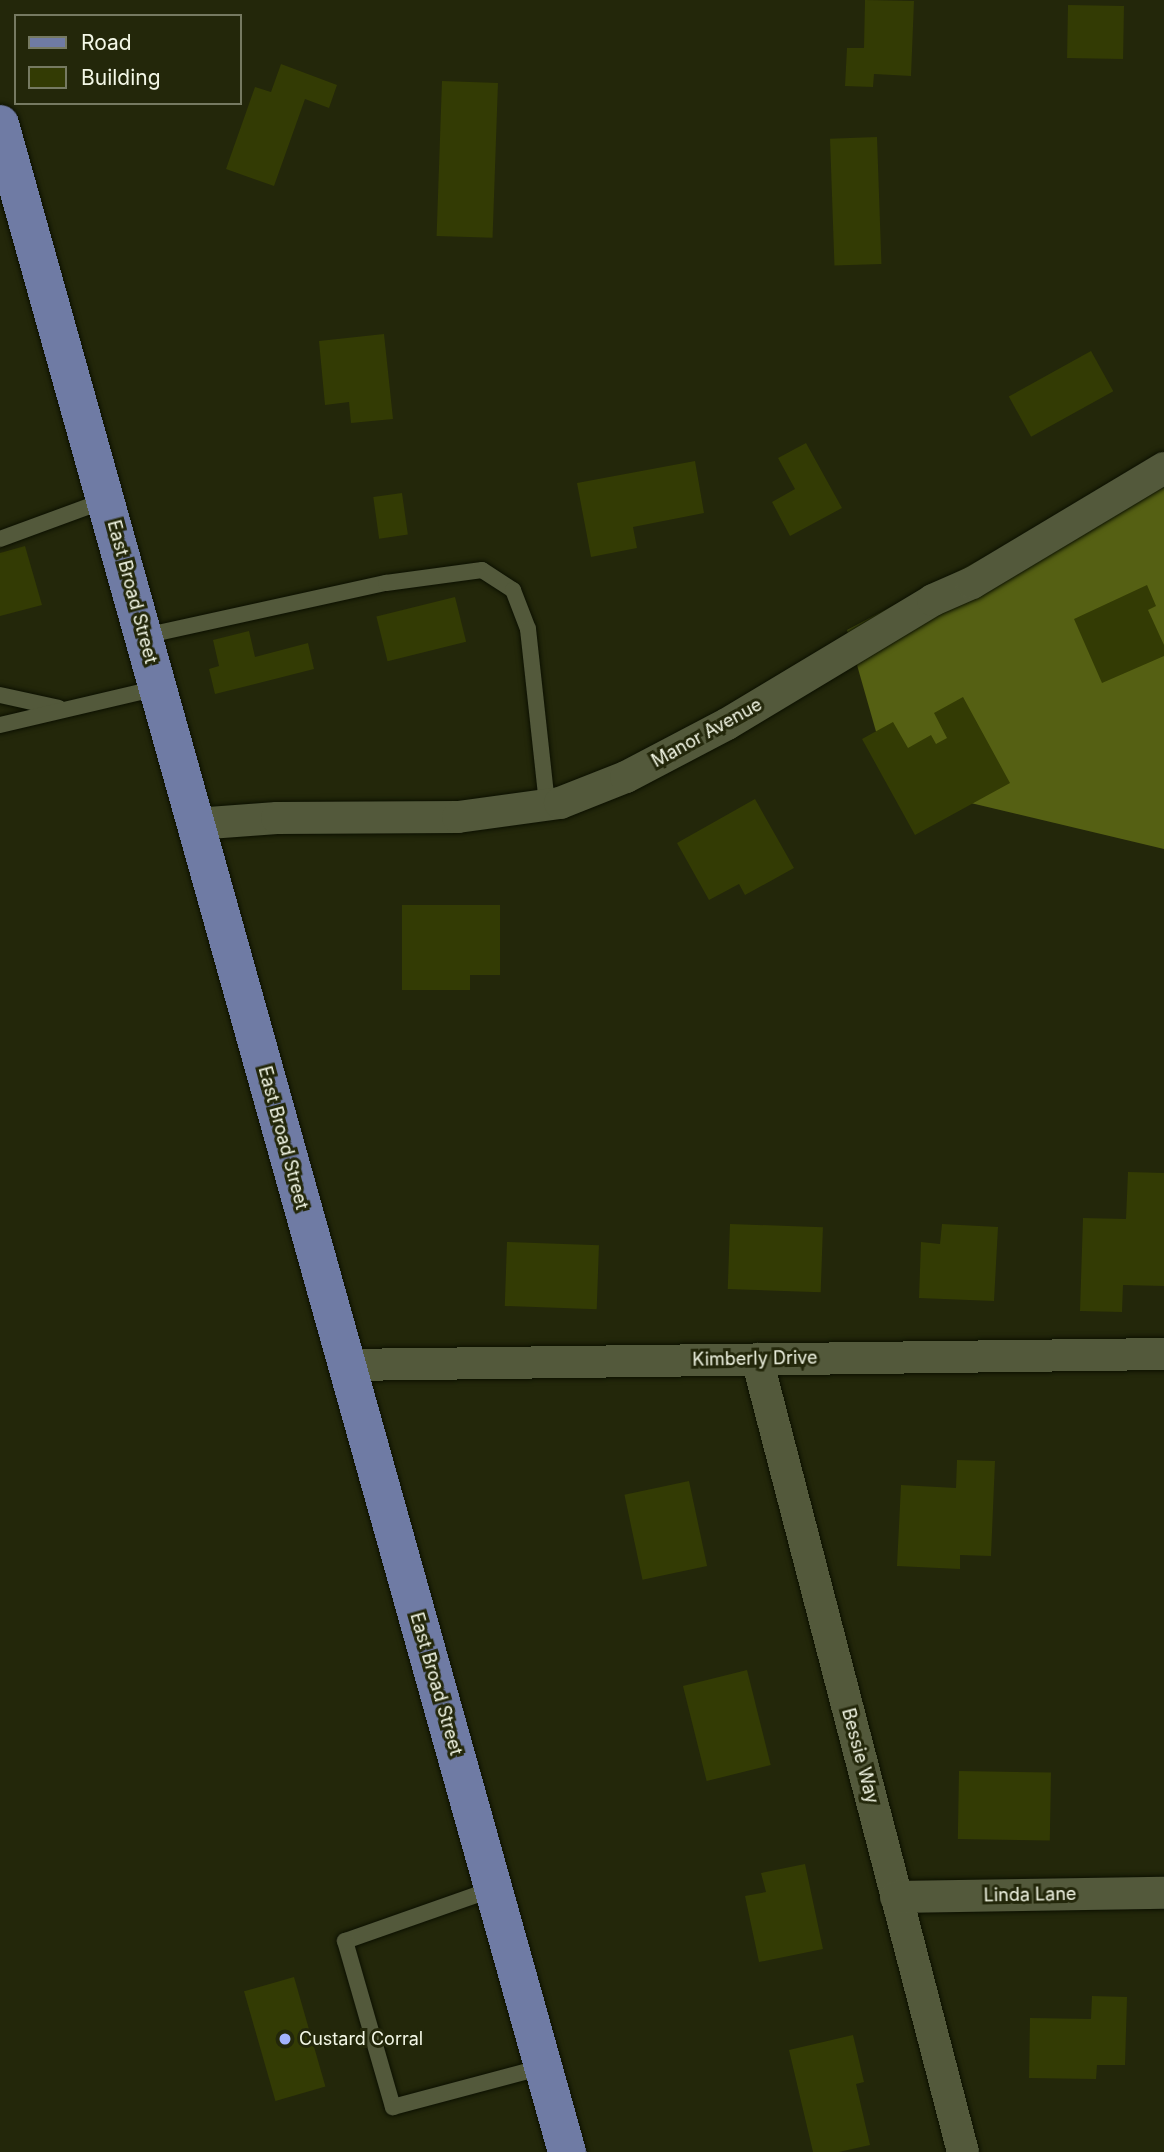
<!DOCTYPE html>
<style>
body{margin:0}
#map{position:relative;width:1164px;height:2152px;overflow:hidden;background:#23270a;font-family:Inter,sans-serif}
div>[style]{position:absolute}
.forest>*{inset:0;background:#556013}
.building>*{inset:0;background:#333b04;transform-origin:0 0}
.roads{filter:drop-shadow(0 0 2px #0c1000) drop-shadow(0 0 2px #0c1000)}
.lane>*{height:16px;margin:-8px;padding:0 8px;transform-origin:8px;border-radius:8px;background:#53593b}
.street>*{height:32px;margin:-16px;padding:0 16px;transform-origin:16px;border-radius:16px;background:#53593b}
.primary>*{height:38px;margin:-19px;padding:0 19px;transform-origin:19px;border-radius:19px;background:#6f7ba4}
.dots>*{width:19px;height:19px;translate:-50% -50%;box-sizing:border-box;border:4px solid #23270a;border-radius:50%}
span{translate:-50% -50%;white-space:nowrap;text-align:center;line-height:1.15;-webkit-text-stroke:6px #23270a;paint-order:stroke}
.street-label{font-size:18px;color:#f3f7e6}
.poi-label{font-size:18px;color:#f3f7e6}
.left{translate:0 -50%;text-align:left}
.legend{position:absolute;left:14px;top:14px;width:228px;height:91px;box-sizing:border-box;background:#23270a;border:2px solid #767a62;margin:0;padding:9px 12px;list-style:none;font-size:21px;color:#f3f7e6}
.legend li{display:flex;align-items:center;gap:14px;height:35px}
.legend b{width:35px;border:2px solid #767a62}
</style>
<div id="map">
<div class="forest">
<i style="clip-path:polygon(1164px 462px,1164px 849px,891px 784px,847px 630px)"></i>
</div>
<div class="building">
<i style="clip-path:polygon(865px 0,914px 1px,911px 76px,874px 74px,873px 87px,845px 86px,847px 48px,864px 48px)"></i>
<i style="left:1068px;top:5px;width:56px;height:53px;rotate:1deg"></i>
<i style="clip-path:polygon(281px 64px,337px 85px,329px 108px,305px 99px,274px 186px,226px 169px,255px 87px,271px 92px)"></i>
<i style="left:442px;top:81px;width:56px;height:155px;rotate:2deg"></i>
<i style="left:877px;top:137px;width:127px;height:47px;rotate:88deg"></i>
<i style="clip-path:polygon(384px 334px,393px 419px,351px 423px,349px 402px,325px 405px,319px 341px)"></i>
<i style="left:1091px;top:351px;width:46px;height:94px;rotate:61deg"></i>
<i style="clip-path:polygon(806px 443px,842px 508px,790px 536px,772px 502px,795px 489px,778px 458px)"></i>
<i style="clip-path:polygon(695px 461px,704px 513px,633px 527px,637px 548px,591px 557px,577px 483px)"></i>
<i style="left:402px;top:493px;width:42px;height:29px;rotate:82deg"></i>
<i style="clip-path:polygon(25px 546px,42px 605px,0 616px,0 553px)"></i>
<i style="clip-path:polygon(1147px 585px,1156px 606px,1148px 610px,1164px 645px,1164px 656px,1102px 683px,1074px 619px)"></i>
<i style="left:455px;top:597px;width:46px;height:81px;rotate:76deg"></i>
<i style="clip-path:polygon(249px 631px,255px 657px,308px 643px,314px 669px,215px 694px,209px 669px,219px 666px,213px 640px)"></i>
<i style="clip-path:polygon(963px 697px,1010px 783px,915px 835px,862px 739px,893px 722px,908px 748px,931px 735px,936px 744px,947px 738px,934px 713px)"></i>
<i style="clip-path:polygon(755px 799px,794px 868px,745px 895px,739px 884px,709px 900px,677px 843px)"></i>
<i style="clip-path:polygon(402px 905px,500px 905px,500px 975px,470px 975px,470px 990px,402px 990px)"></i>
<i style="clip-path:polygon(1128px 1172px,1164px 1173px,1164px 1286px,1123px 1285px,1122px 1312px,1080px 1311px,1083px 1218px,1126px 1219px)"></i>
<i style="left:730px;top:1224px;width:93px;height:65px;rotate:2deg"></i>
<i style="clip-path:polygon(942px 1224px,998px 1227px,994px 1301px,919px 1298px,921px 1242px,940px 1244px)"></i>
<i style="left:507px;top:1242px;width:92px;height:64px;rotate:2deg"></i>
<i style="clip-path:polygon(957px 1460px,995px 1461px,991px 1556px,960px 1555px,960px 1569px,897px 1566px,901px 1485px,956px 1488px)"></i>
<i style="left:689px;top:1481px;width:87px;height:66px;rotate:78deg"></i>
<i style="left:747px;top:1670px;width:98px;height:66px;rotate:76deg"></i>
<i style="left:959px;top:1771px;width:92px;height:68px;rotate:1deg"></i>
<i style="clip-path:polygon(805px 1864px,823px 1949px,759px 1962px,745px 1896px,766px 1892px,761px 1873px)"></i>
<i style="left:294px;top:1977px;width:114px;height:52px;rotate:74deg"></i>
<i style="clip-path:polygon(1092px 1996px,1127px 1997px,1125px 2065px,1097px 2065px,1096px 2079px,1029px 2078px,1030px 2018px,1091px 2019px)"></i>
<i style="clip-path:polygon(853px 2035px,864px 2082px,856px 2084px,870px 2145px,839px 2152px,813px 2152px,789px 2050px)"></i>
</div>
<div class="roads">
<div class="lane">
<i style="left:0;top:539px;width:113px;rotate:-20.2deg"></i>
<i style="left:144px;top:636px;width:248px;rotate:-12.4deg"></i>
<i style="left:386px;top:583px;width:97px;rotate:-7.7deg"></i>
<i style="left:482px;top:570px;width:37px;rotate:33deg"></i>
<i style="left:513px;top:590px;width:42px;rotate:69deg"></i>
<i style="left:528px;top:629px;width:177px;rotate:83.8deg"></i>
<i style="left:0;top:695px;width:60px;rotate:12.4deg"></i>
<i style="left:0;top:725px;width:162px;rotate:-13.2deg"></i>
<i style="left:493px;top:1889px;width:157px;rotate:160.6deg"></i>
<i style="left:345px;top:1941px;width:173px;rotate:73.9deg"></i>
<i style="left:393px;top:2107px;width:155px;rotate:-14.9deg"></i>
</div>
<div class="street">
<i style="left:195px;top:824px;width:82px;rotate:-4.2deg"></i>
<i style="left:277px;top:818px;width:181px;rotate:-0.3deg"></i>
<i style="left:458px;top:817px;width:103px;rotate:-7.8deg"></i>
<i style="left:560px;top:803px;width:71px;rotate:-21.5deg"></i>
<i style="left:626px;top:777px;width:114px;rotate:-27.7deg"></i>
<i style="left:727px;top:724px;width:240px;rotate:-31deg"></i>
<i style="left:933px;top:600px;width:43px;rotate:-23.6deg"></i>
<i style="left:972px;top:583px;width:224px;rotate:-30.9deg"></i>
<i style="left:757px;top:1359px;width:819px;rotate:75.44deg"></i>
<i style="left:346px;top:1365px;width:818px;rotate:-0.77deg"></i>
<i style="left:896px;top:1897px;width:268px;rotate:-0.9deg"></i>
</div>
<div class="primary">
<i style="left:0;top:124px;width:2106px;rotate:74.38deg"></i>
</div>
</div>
<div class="dots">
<i style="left:285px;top:2039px;background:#a2b2fd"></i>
</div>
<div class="street-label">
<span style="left:132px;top:592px;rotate:75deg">East Broad Street</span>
<span style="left:707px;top:733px;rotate:-29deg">Manor Avenue</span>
<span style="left:283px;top:1138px;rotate:75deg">East Broad Street</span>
<span style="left:755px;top:1359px;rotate:-1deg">Kimberly Drive</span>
<span style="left:436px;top:1684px;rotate:74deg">East Broad Street</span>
<span style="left:860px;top:1756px;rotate:75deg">Bessie Way</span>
<span style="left:1030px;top:1895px;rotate:-1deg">Linda Lane</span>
</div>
<div class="poi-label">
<span class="left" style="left:299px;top:2039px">Custard Corral</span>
</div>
<ul class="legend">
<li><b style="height:9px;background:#6f7ba4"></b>Road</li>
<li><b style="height:19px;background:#333b04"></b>Building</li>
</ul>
</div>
